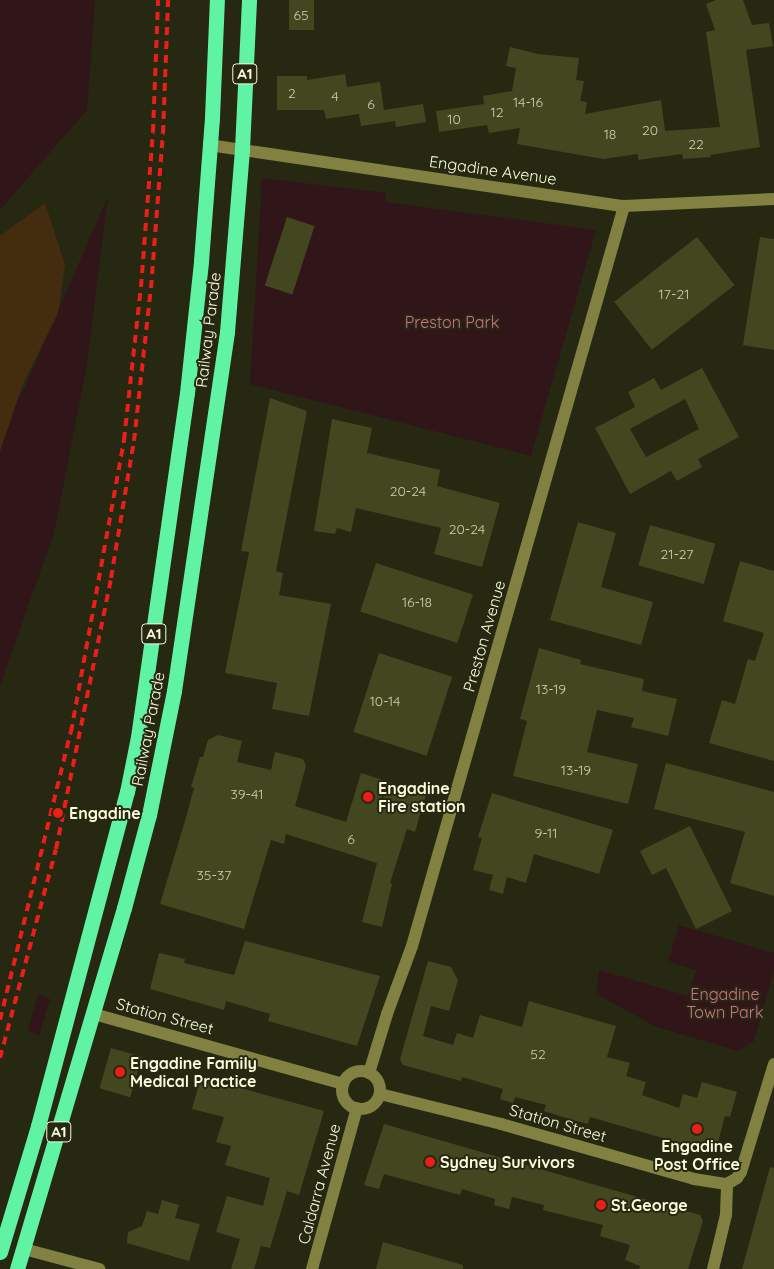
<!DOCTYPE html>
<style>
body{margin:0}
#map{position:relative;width:774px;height:1269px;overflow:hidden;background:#262812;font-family:Quicksand,sans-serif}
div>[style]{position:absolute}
.green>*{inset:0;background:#311619}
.water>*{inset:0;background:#442d0f}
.building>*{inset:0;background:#424720;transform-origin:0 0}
.minor>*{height:12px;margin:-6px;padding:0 6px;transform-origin:6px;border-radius:6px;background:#838141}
.minor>.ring{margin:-6px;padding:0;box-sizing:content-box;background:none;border:12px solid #838141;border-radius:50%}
.highway>*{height:15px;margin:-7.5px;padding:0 7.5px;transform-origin:7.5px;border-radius:7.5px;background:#60f3a3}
.rail>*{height:4px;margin-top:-2px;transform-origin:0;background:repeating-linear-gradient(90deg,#ed1e17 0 8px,transparent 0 14px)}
.dots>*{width:14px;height:14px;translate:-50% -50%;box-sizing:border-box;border:2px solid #262812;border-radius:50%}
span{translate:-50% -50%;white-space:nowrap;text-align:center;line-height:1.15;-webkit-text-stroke:4px #262812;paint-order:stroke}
.number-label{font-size:14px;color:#cdcfad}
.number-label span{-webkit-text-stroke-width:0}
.shield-label span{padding:1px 4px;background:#262812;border:1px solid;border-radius:4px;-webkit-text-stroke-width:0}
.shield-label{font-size:15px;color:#fbfcdc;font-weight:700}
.street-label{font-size:16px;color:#fbfcdc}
.park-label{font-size:16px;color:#d86c8e}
.poi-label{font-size:16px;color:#fbfcdc;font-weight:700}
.left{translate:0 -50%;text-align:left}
</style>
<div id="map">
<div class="green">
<i style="clip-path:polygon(0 0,95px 0,87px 110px,0 210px)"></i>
<i style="clip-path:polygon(262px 178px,386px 193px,385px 202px,596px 230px,531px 456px,250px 384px)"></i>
<i style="clip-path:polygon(108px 196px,87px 365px,54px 533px,0 686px,0 428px,25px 387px)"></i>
<i style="clip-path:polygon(679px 925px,774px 953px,774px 971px,754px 1041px,738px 1051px,657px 1027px,596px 994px,599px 970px,688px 996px,696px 970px,668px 962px)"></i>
<i style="clip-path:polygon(38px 994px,50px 999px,39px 1036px,28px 1030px)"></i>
</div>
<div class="water">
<i style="clip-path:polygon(45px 203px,65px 265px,58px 313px,23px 384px,0 451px,0 236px)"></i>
</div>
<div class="building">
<i style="left:289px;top:0;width:25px;height:30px"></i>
<i style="clip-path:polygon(716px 0,743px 0,752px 25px,769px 23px,773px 46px,746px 50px,760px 147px,710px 155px,711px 157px,683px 159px,682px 154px,638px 160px,638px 154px,603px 159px,517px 144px,520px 128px,489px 133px,487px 125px,439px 132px,436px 111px,484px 104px,483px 96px,512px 91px,516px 68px,506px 66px,510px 47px,538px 54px,579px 58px,576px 80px,584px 81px,580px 101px,587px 102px,585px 114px,661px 100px,665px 131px,720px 127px,706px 32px,715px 30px,706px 4px)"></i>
<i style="clip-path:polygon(345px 74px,347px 87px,380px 82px,384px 110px,423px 104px,426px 122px,396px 127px,395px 121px,361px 126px,359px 114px,326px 119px,324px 110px,277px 110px,277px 76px,307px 76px,307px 80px)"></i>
<i style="left:287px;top:217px;width:29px;height:72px;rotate:18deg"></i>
<i style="left:697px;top:237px;width:61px;height:105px;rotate:52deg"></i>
<i style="clip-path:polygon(760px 237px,774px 239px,774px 350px,743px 345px)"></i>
<i style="clip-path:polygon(evenodd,702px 368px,739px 437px,698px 459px,702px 467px,677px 481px,671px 471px,630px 494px,595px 428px,635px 407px,628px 392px,654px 378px,661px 390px,702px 368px,685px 399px,699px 429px,646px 457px,630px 429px,685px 399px)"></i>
<i style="clip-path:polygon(270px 398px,307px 411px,276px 571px,283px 573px,279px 595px,331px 604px,309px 716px,272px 709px,277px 683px,225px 673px,249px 552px,241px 551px)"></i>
<i style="clip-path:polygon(332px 419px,372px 428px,367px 453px,440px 470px,437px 486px,500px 503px,482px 567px,434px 554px,441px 528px,356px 508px,351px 532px,337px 528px,335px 534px,314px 531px)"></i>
<i style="clip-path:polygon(578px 522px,616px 533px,601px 587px,653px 602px,641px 645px,550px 620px)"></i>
<i style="left:650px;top:525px;width:68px;height:42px;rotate:16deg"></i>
<i style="clip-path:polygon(740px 561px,774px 571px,774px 761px,709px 743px,722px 700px,735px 704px,748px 659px,755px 661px,764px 633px,723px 621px)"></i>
<i style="left:376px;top:563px;width:102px;height:51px;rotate:18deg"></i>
<i style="clip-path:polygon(539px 648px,581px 660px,580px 664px,644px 679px,642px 691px,677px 699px,668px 736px,631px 727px,634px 718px,597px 710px,587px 752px,638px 764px,628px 804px,513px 776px,527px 721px,520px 719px)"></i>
<i style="left:379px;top:653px;width:77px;height:83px;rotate:18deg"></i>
<i style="clip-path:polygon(218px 735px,242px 741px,237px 762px,271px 770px,275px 752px,303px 759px,306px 766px,295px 806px,346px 822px,361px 773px,426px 794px,415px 832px,407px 829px,390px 883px,392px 884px,382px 927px,362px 922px,377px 863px,286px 834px,284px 844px,271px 840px,244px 929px,160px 904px,187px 814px,194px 788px,191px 787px,200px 757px,203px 757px,208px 740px)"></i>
<i style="clip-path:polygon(666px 763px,774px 792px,774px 896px,730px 883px,745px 832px,654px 809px)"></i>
<i style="clip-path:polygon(492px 793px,613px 830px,599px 874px,534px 854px,526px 883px,507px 877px,503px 894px,489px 890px,493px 875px,473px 870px,482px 838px,478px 837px)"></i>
<i style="clip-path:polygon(690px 826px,732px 911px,696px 929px,666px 868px,652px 875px,640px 851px)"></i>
<i style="clip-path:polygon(245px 941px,380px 976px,357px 1046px,268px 1021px,270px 1014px,226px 1001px,224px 1010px,150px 989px,159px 953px,185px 959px,184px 963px,234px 975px)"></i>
<i style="clip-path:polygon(428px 961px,451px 967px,458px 980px,449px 1011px,431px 1006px,423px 1036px,453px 1045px,457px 1033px,473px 1038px,480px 1015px,522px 1027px,529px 1001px,616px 1026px,607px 1057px,630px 1063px,626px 1076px,646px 1082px,642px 1095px,679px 1108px,683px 1094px,697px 1098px,702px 1082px,737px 1092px,730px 1117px,725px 1116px,715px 1153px,590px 1117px,588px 1124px,576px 1121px,544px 1111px,546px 1105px,515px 1097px,513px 1103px,500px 1099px,503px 1089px,462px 1077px,461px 1081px,403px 1065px,400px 1059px)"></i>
<i style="left:111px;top:1048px;width:32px;height:42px;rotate:16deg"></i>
<i style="clip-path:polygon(201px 1077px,324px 1111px,299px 1195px,287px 1191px,270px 1248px,261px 1246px,254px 1269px,231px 1269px,240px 1239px,216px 1232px,227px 1196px,263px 1206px,270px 1178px,225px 1165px,231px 1146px,216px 1142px,224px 1117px,192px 1109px)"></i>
<i style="clip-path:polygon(384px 1124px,700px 1215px,703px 1221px,688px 1269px,639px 1269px,640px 1266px,625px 1260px,630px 1245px,600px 1236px,603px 1225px,543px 1210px,544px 1205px,512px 1197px,509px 1209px,494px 1205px,495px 1199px,462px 1189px,460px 1195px,384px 1174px,379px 1189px,364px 1185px)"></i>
<i style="clip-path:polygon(770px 1167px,774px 1168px,774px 1269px,742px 1269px)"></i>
<i style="clip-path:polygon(162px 1200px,179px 1205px,175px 1218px,200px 1224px,189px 1261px,127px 1243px,128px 1232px,142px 1226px,147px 1211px,158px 1214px)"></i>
<i style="clip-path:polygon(383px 1242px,463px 1265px,463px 1269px,376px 1269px)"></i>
</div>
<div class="minor">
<i style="left:209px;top:145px;width:419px;rotate:8.4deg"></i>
<i style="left:624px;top:206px;width:150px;rotate:-2.7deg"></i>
<i style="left:94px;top:1014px;width:259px;rotate:15.7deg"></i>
<i class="ring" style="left:342px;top:1071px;width:26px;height:26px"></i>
<i style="left:369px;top:1073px;width:62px;rotate:-73deg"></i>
<i style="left:387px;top:1014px;width:72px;rotate:-69.8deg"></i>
<i style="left:412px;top:946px;width:770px;rotate:-74.01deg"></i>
<i style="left:380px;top:1094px;width:125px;rotate:13.9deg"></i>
<i style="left:501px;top:1124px;width:201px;rotate:15.9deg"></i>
<i style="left:694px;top:1179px;width:33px;rotate:9deg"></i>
<i style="left:727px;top:1184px;width:12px;rotate:-31deg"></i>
<i style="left:737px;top:1178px;width:7px;rotate:-56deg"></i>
<i style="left:741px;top:1172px;width:113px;rotate:-73deg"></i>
<i style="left:24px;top:1249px;width:78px;rotate:14.9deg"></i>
<i style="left:312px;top:1269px;width:167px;rotate:-74.4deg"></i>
<i style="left:713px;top:1269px;width:56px;rotate:-76.5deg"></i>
<i style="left:726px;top:1215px;width:31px;rotate:-88deg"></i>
</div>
<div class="highway">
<i style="left:0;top:1252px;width:132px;rotate:-73.2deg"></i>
<i style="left:38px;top:1126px;width:346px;rotate:-75.1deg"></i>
<i style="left:127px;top:792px;width:56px;rotate:-78.7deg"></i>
<i style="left:138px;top:737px;width:347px;rotate:-81.9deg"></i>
<i style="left:187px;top:393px;width:133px;rotate:-83.9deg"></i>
<i style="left:201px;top:261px;width:144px;rotate:-85.6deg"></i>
<i style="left:212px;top:117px;width:117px;rotate:-87.6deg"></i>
<i style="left:17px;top:1269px;width:377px;rotate:-73.5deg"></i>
<i style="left:124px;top:908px;width:96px;rotate:-75deg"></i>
<i style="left:149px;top:815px;width:126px;rotate:-78.6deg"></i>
<i style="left:174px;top:691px;width:363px;rotate:-81.6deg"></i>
<i style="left:227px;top:332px;width:184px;rotate:-85.3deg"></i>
<i style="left:242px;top:149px;width:149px;rotate:-87.3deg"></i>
</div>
<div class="rail">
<i style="left:0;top:1020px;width:297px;rotate:-76.2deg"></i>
<i style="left:71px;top:732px;width:297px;rotate:-79.7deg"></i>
<i style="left:124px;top:440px;width:154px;rotate:-83.7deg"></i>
<i style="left:141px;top:287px;width:155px;rotate:-85.6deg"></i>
<i style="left:153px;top:132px;width:132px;rotate:-87.8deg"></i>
<i style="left:0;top:1058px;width:216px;rotate:-75deg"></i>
<i style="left:56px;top:849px;width:277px;rotate:-78.5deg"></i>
<i style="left:111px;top:578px;width:139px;rotate:-80.5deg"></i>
<i style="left:134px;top:441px;width:154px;rotate:-83.7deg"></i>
<i style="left:151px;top:288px;width:155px;rotate:-85.6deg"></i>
<i style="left:163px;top:133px;width:133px;rotate:-87.8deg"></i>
</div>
<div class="dots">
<i style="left:368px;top:797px;background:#ed1e17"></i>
<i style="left:58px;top:813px;background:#ed1e17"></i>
<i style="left:120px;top:1072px;background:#ed1e17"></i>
<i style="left:697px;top:1129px;background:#ed1e17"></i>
<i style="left:430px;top:1162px;background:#ed1e17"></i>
<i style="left:601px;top:1205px;background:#ed1e17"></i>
</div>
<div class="number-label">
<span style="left:301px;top:15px">65</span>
<span style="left:292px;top:93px">2</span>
<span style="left:335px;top:96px">4</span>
<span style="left:528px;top:102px">14-16</span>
<span style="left:371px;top:104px">6</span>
<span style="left:497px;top:112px">12</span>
<span style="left:454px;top:119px">10</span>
<span style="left:650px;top:130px">20</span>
<span style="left:610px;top:134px">18</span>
<span style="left:696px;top:144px">22</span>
<span style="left:674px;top:294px">17-21</span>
<span style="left:408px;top:491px">20-24</span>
<span style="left:467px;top:529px">20-24</span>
<span style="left:677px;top:554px">21-27</span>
<span style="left:417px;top:602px">16-18</span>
<span style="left:551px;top:689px">13-19</span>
<span style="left:385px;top:701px">10-14</span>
<span style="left:576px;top:770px">13-19</span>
<span style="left:247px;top:794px">39-41</span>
<span style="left:546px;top:833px">9-11</span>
<span style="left:351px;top:839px">6</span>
<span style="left:214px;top:875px">35-37</span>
<span style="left:538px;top:1054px">52</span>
</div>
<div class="shield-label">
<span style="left:245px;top:74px">A1</span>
<span style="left:154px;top:634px">A1</span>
<span style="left:59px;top:1132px">A1</span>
</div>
<div class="street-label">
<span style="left:493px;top:170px;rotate:8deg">Engadine Avenue</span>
<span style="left:208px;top:330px;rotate:-83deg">Railway Parade</span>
<span style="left:484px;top:636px;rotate:-74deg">Preston Avenue</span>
<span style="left:148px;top:729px;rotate:-79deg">Railway Parade</span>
<span style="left:165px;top:1016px;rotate:15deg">Station Street</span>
<span style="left:558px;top:1123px;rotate:16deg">Station Street</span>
<span style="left:319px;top:1184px;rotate:-75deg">Caldarra Avenue</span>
</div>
<div class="park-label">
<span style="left:452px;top:322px">Preston Park</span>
<span style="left:725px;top:1003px">Engadine<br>Town Park</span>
</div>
<div class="poi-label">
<span class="left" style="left:378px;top:797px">Engadine<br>Fire station</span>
<span class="left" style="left:69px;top:813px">Engadine</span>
<span class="left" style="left:130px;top:1072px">Engadine Family<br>Medical Practice</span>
<span style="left:697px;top:1155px">Engadine<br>Post Office</span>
<span class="left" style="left:440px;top:1162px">Sydney Survivors</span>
<span class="left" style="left:611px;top:1205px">St.George</span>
</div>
</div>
